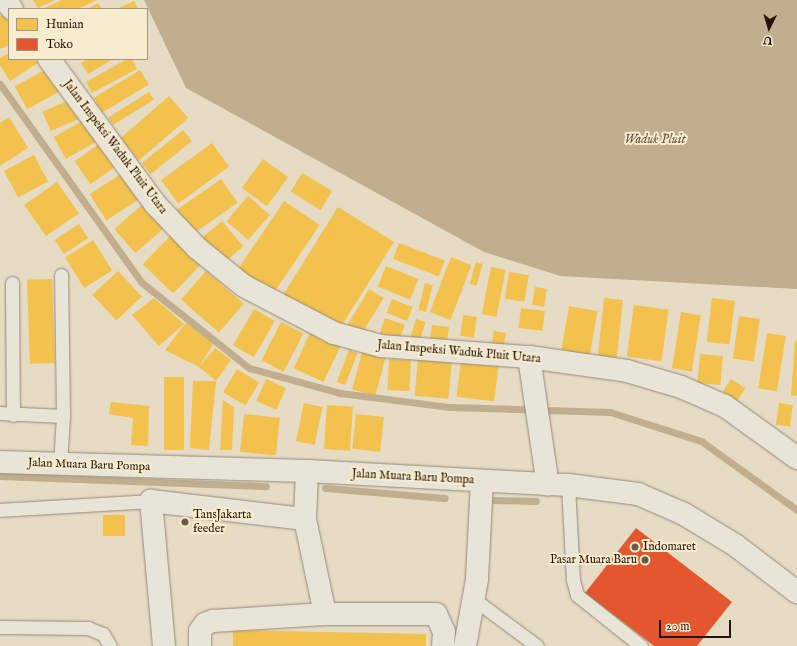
<!DOCTYPE html>
<style>
body{margin:0}
#map{position:relative;width:797px;height:646px;overflow:hidden;background:#e6dbc3;font-family:"IM FELL English",serif}
div>[style]{position:absolute}
.water>*{inset:0;background:#c0ae8e}
.homes>*{inset:0;background:#f2c14e;transform-origin:0 0}
.shops>*{inset:0;background:#e4572e}
.stream>*{height:7px;margin:-3.5px;padding:0 3.5px;transform-origin:3.5px;border-radius:3.5px;background:#c0ae8e}
.roads{filter:drop-shadow(0 0 1px #92897a) drop-shadow(0 0 1px #92897a)}
.lane>*{height:13px;margin:-6.5px;padding:0 6.5px;transform-origin:6.5px;border-radius:6.5px;background:#e9e4d8}
.street>*{height:22px;margin:-11px;padding:0 11px;transform-origin:11px;border-radius:11px;background:#e9e4d8}
.secondary>*{height:22px;margin:-11px;padding:0 11px;transform-origin:11px;border-radius:11px;background:#e9e4d8}
.dots>*{width:11px;height:11px;translate:-50% -50%;box-sizing:border-box;border:2px solid #f8ecce;border-radius:50%}
span{translate:-50% -50%;white-space:nowrap;text-align:center;line-height:1.15;-webkit-text-stroke:4px #f8ecce;paint-order:stroke}
.street-label{font-size:12px;color:#261305}
.poi-label{font-size:12px;color:#261305}
.left{translate:0 -50%;text-align:left}
.right{translate:-100% -50%;text-align:right}
.water-label{font-size:13px;color:#645039;font-style:italic}
.legend{position:absolute;left:8px;top:8px;width:140px;height:52px;box-sizing:border-box;background:#f8ecce;border:1px solid #a4957e;margin:0;padding:5px 7px;list-style:none;font-size:12px;color:#261305}
.legend li{display:flex;align-items:center;gap:8px;height:20px}
.legend b{width:20px;border:1px solid #a4957e}
.north{position:absolute;left:749px;top:8px;width:40px;height:40px;-webkit-text-stroke:3px #f8ecce;paint-order:stroke;rotate:185deg;font-size:11px;font-weight:700;line-height:16px;text-align:center;color:#261305}
.north::after{content:'';display:block;margin:auto;width:14px;height:18px;background:#261305;clip-path:polygon(50% 0,100% 100%,50% 72%,0 100%)}
.scale{position:absolute;left:659px;top:620px;width:72px;height:18px;box-sizing:border-box;border:2px solid #261305;border-top:0;padding-left:5px;font-size:12px;line-height:14px;white-space:nowrap;color:#261305;-webkit-text-stroke:3px #f8ecce;paint-order:stroke}
</style>
<div id="map">
<div class="water">
<i style="clip-path:polygon(144px 0,797px 0,797px 289px,560px 276px,484px 252px,186px 88px)"></i>
</div>
<div class="homes">
<i style="clip-path:polygon(33px 0,55px 0,38px 8px)"></i>
<i style="clip-path:polygon(62px 0,97px 0,78px 9px,42px 9px)"></i>
<i style="clip-path:polygon(134px 1px,138px 9px,116px 9px)"></i>
<i style="clip-path:polygon(98px 3px,102px 9px,87px 9px)"></i>
<i style="clip-path:polygon(4px 13px,9px 22px,9px 45px,0 49px,0 15px)"></i>
<i style="clip-path:polygon(9px 53px,9px 59px,35px 59px,38px 63px,10px 81px,0 65px,0 58px)"></i>
<i style="clip-path:polygon(87px 59px,113px 59px,88px 74px,81px 63px)"></i>
<i style="clip-path:polygon(127px 59px,132px 59px,137px 69px,92px 93px,86px 82px)"></i>
<i style="left:48px;top:68px;width:26px;height:38px;rotate:61deg"></i>
<i style="left:140px;top:70px;width:17px;height:54px;rotate:59deg"></i>
<i style="left:149px;top:92px;width:9px;height:48px;rotate:58deg"></i>
<i style="left:169px;top:96px;width:29px;height:65px;rotate:49deg"></i>
<i style="left:70px;top:100px;width:21px;height:30px;rotate:67deg"></i>
<i style="clip-path:polygon(9px 117px,28px 148px,0 166px,0 123px)"></i>
<i style="left:86px;top:119px;width:25px;height:37px;rotate:61deg"></i>
<i style="left:183px;top:130px;width:14px;height:53px;rotate:51deg"></i>
<i style="left:212px;top:143px;width:29px;height:63px;rotate:54deg"></i>
<i style="left:99px;top:144px;width:28px;height:30px;rotate:55deg"></i>
<i style="left:34px;top:155px;width:30px;height:34px;rotate:62deg"></i>
<i style="left:263px;top:159px;width:31px;height:36px;rotate:36deg"></i>
<i style="left:124px;top:172px;width:31px;height:41px;rotate:57deg"></i>
<i style="left:302px;top:173px;width:35px;height:22px;rotate:31deg"></i>
<i style="left:221px;top:179px;width:29px;height:59px;rotate:55deg"></i>
<i style="left:57px;top:182px;width:38px;height:40px;rotate:55deg"></i>
<i style="left:248px;top:196px;width:29px;height:33px;rotate:41deg"></i>
<i style="left:284px;top:201px;width:43px;height:84px;rotate:34deg"></i>
<i style="left:143px;top:204px;width:32px;height:38px;rotate:49deg"></i>
<i style="left:338px;top:207px;width:66px;height:104px;rotate:32deg"></i>
<i style="left:222px;top:221px;width:33px;height:26px;rotate:50deg"></i>
<i style="left:79px;top:224px;width:17px;height:29px;rotate:57deg"></i>
<i style="left:172px;top:234px;width:42px;height:42px;rotate:44deg"></i>
<i style="left:93px;top:240px;width:36px;height:33px;rotate:58deg"></i>
<i style="left:399px;top:243px;width:49px;height:17px;rotate:21deg"></i>
<i style="left:451px;top:257px;width:22px;height:59px;rotate:21deg"></i>
<i style="left:476px;top:262px;width:7px;height:23px;rotate:16deg"></i>
<i style="left:386px;top:266px;width:35px;height:22px;rotate:22deg"></i>
<i style="left:491px;top:267px;width:15px;height:48px;rotate:11deg"></i>
<i style="left:118px;top:271px;width:35px;height:35px;rotate:47deg"></i>
<i style="left:206px;top:271px;width:50px;height:38px;rotate:41deg"></i>
<i style="left:509px;top:272px;width:20px;height:27px;rotate:9deg"></i>
<i style="left:52px;top:279px;width:84px;height:25px;rotate:88deg"></i>
<i style="left:425px;top:283px;width:8px;height:28px;rotate:14deg"></i>
<i style="left:535px;top:287px;width:12px;height:18px;rotate:9deg"></i>
<i style="left:369px;top:289px;width:17px;height:42px;rotate:31deg"></i>
<i style="clip-path:polygon(154px 298px,184px 324px,159px 346px,132px 315px)"></i>
<i style="left:604px;top:298px;width:19px;height:59px;rotate:6deg"></i>
<i style="left:712px;top:298px;width:23px;height:44px;rotate:7deg"></i>
<i style="left:392px;top:299px;width:22px;height:15px;rotate:21deg"></i>
<i style="left:634px;top:305px;width:35px;height:52px;rotate:8deg"></i>
<i style="left:569px;top:306px;width:29px;height:49px;rotate:10deg"></i>
<i style="left:521px;top:308px;width:24px;height:20px;rotate:7deg"></i>
<i style="left:254px;top:309px;width:24px;height:42px;rotate:30deg"></i>
<i style="left:681px;top:312px;width:20px;height:57px;rotate:9deg"></i>
<i style="left:463px;top:315px;width:14px;height:21px;rotate:8deg"></i>
<i style="left:739px;top:316px;width:21px;height:43px;rotate:8deg"></i>
<i style="left:385px;top:318px;width:21px;height:16px;rotate:19deg"></i>
<i style="left:416px;top:319px;width:10px;height:22px;rotate:17deg"></i>
<i style="clip-path:polygon(188px 320px,215px 341px,199px 367px,215px 348px,231px 360px,216px 381px,209px 450px,190px 448px,193px 381px,216px 381px,199px 367px,165px 350px)"></i>
<i style="left:281px;top:322px;width:25px;height:43px;rotate:27deg"></i>
<i style="left:432px;top:325px;width:17px;height:16px;rotate:7deg"></i>
<i style="left:311px;top:331px;width:33px;height:41px;rotate:25deg"></i>
<i style="left:494px;top:331px;width:12px;height:15px;rotate:9deg"></i>
<i style="left:767px;top:333px;width:19px;height:56px;rotate:9deg"></i>
<i style="clip-path:polygon(795px 340px,797px 341px,797px 396px,791px 395px)"></i>
<i style="left:364px;top:345px;width:24px;height:46px;rotate:15deg"></i>
<i style="left:349px;top:350px;width:9px;height:34px;rotate:21deg"></i>
<i style="left:700px;top:354px;width:23px;height:29px;rotate:5deg"></i>
<i style="left:418px;top:358px;width:34px;height:38px;rotate:5deg"></i>
<i style="left:389px;top:359px;width:22px;height:31px;rotate:3deg"></i>
<i style="left:461px;top:360px;width:38px;height:37px;rotate:7deg"></i>
<i style="left:237px;top:369px;width:26px;height:27px;rotate:31deg"></i>
<i style="left:164px;top:377px;width:20px;height:73px"></i>
<i style="left:266px;top:379px;width:22px;height:24px;rotate:24deg"></i>
<i style="left:731px;top:379px;width:17px;height:15px;rotate:33deg"></i>
<i style="clip-path:polygon(223px 400px,234px 407px,232px 450px,220px 450px)"></i>
<i style="clip-path:polygon(111px 402px,149px 406px,148px 446px,131px 445px,133px 418px,109px 414px)"></i>
<i style="left:304px;top:403px;width:19px;height:39px;rotate:12deg"></i>
<i style="left:779px;top:403px;width:14px;height:22px;rotate:8deg"></i>
<i style="left:327px;top:405px;width:26px;height:44px;rotate:4deg"></i>
<i style="left:244px;top:414px;width:36px;height:38px;rotate:6deg"></i>
<i style="left:356px;top:414px;width:28px;height:35px;rotate:6deg"></i>
<i style="left:103px;top:515px;width:22px;height:21px"></i>
<i style="clip-path:polygon(233px 630px,426px 634px,426px 646px,233px 646px)"></i>
</div>
<div class="shops">
<i style="clip-path:polygon(636px 528px,732px 602px,697px 646px,654px 646px,585px 593px)"></i>
</div>
<div class="stream">
<i style="left:0;top:84px;width:243px;rotate:54.5deg"></i>
<i style="left:141px;top:282px;width:138px;rotate:38.5deg"></i>
<i style="left:249px;top:368px;width:94px;rotate:15.4deg"></i>
<i style="left:340px;top:393px;width:111px;rotate:7.3deg"></i>
<i style="left:450px;top:407px;width:160px;rotate:1.8deg"></i>
<i style="left:610px;top:412px;width:96px;rotate:17.7deg"></i>
<i style="left:701px;top:441px;width:118px;rotate:35.7deg"></i>
<i style="left:0;top:476px;width:266px;rotate:2.2deg"></i>
<i style="left:325px;top:488px;width:120px;rotate:4.8deg"></i>
<i style="left:494px;top:500px;width:42px;rotate:1.4deg"></i>
</div>
<div class="roads">
<div class="lane">
<i style="left:12px;top:283px;width:132px;rotate:89.6deg"></i>
<i style="left:0;top:413px;width:63px;rotate:2.7deg"></i>
<i style="left:60px;top:464px;width:48px;rotate:-86.4deg"></i>
<i style="left:63px;top:416px;width:141px;rotate:-90.8deg"></i>
<i style="left:568px;top:485px;width:95px;rotate:87deg"></i>
<i style="left:573px;top:580px;width:16px;rotate:75deg"></i>
<i style="left:577px;top:595px;width:82px;rotate:38.6deg"></i>
<i style="left:0;top:510px;width:151px;rotate:-3.4deg"></i>
<i style="left:475px;top:600px;width:77px;rotate:36.6deg"></i>
<i style="left:0;top:627px;width:88px;rotate:0.7deg"></i>
<i style="left:88px;top:628px;width:16px;rotate:22deg"></i>
<i style="left:103px;top:634px;width:14px;rotate:60deg"></i>
</div>
<div class="street">
<i style="left:5px;top:0;width:11px;rotate:52deg"></i>
<i style="left:49px;top:59px;width:180px;rotate:53.8deg"></i>
<i style="left:155px;top:204px;width:61px;rotate:46.3deg"></i>
<i style="left:197px;top:248px;width:60px;rotate:39deg"></i>
<i style="left:244px;top:286px;width:102px;rotate:27.6deg"></i>
<i style="left:334px;top:333px;width:49px;rotate:15.5deg"></i>
<i style="left:381px;top:346px;width:148px;rotate:4.3deg"></i>
<i style="left:529px;top:357px;width:99px;rotate:8.1deg"></i>
<i style="left:627px;top:371px;width:56px;rotate:16.5deg"></i>
<i style="left:681px;top:387px;width:48px;rotate:23.4deg"></i>
<i style="left:725px;top:406px;width:89px;rotate:35.8deg"></i>
<i style="left:529px;top:357px;width:129px;rotate:81.6deg"></i>
<i style="left:305px;top:519px;width:97px;rotate:78.1deg"></i>
<i style="left:164px;top:646px;width:146px;rotate:-95.1deg"></i>
<i style="left:151px;top:501px;width:155px;rotate:6.7deg"></i>
<i style="left:305px;top:519px;width:48px;rotate:-87.6deg"></i>
<i style="left:200px;top:646px;width:15px;rotate:-90deg"></i>
<i style="left:200px;top:631px;width:9px;rotate:-54deg"></i>
<i style="left:205px;top:624px;width:9px;rotate:-21deg"></i>
<i style="left:213px;top:621px;width:112px;rotate:-3.6deg"></i>
<i style="left:325px;top:614px;width:111px"></i>
<i style="left:436px;top:614px;width:20px;rotate:66deg"></i>
<i style="left:444px;top:632px;width:14px;rotate:94deg"></i>
<i style="left:465px;top:646px;width:68px;rotate:-79.8deg"></i>
<i style="left:477px;top:579px;width:98px;rotate:-87.1deg"></i>
</div>
<div class="secondary">
<i style="left:0;top:462px;width:307px;rotate:1.7deg"></i>
<i style="left:307px;top:471px;width:261px;rotate:3.1deg"></i>
<i style="left:568px;top:485px;width:71px;rotate:7.3deg"></i>
<i style="left:638px;top:494px;width:50px;rotate:23.5deg"></i>
<i style="left:684px;top:514px;width:60px;rotate:31.3deg"></i>
<i style="left:735px;top:545px;width:78px;rotate:37.2deg"></i>
</div>
</div>
<div class="dots">
<i style="left:185px;top:522px;background:#695948"></i>
<i style="left:635px;top:547px;background:#695948"></i>
<i style="left:645px;top:560px;background:#695948"></i>
</div>
<div class="street-label">
<span style="left:115px;top:147px;rotate:53deg">Jalan Inspeksi Waduk Pluit Utara</span>
<span style="left:459px;top:352px;rotate:5deg">Jalan Inspeksi Waduk Pluit Utara</span>
<span style="left:89px;top:465px;rotate:2deg">Jalan Muara Baru Pompa</span>
<span style="left:413px;top:477px;rotate:3deg">Jalan Muara Baru Pompa</span>
</div>
<div class="poi-label">
<span class="left" style="left:193px;top:522px">TansJakarta<br>feeder</span>
<span class="left" style="left:643px;top:547px">Indomaret</span>
<span class="right" style="left:637px;top:560px">Pasar Muara Baru</span>
</div>
<div class="water-label">
<span style="left:655px;top:140px">Waduk Pluit</span>
</div>
<ul class="legend">
<li><b style="height:11px;background:#f2c14e"></b>Hunian</li>
<li><b style="height:11px;background:#e4572e"></b>Toko</li>
</ul>
<div class="north">U</div>
<div class="scale">20 m</div>
</div>
